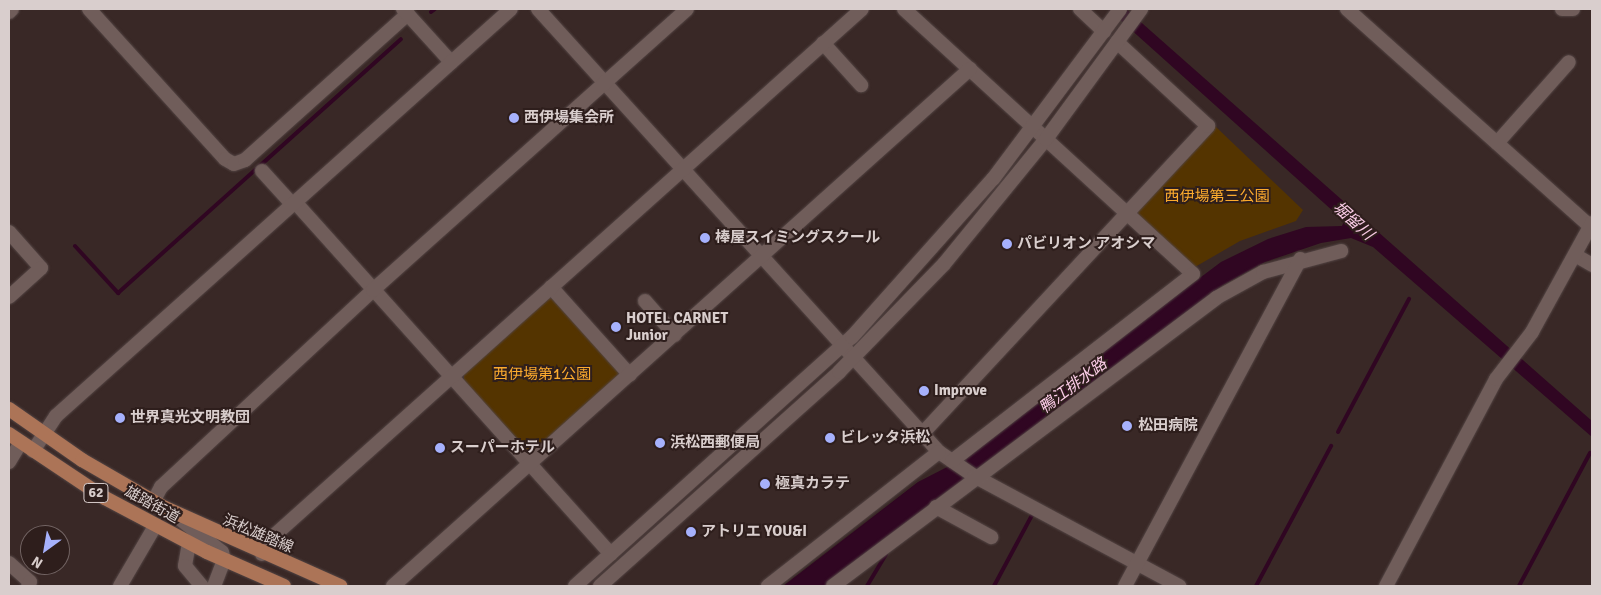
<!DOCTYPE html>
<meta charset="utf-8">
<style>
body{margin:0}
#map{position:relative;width:1601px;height:595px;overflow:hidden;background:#392826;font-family:Signika,"Noto Sans JP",sans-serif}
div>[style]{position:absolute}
.green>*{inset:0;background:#543400}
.water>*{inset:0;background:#300622}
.stream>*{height:4px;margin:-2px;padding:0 2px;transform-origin:2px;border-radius:2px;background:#300622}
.roads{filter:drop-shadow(0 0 1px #534544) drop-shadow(0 0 1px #534544)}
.minor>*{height:14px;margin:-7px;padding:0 7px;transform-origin:7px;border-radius:7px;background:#705d5a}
.tertiary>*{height:14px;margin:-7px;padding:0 7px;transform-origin:7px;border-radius:7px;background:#705d5a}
.primary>*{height:14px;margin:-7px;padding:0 7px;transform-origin:7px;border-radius:7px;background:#ac7457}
.dots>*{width:14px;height:14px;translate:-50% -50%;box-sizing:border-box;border:2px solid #2e1e1c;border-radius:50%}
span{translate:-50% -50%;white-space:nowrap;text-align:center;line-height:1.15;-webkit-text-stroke:4px #2e1e1c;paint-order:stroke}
.shield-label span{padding:1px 4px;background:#2e1e1c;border:1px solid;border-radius:4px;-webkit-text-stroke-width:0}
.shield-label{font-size:14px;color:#d9cecd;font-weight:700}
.poi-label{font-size:15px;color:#d9cecd;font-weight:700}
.left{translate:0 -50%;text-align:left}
.park-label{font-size:15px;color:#fcab2e}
.street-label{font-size:15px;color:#d9cecd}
.water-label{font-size:16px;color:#fccde8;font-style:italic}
.frame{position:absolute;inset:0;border:10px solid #d9cecd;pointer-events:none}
.north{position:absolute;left:20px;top:525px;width:50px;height:50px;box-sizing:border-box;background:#2e1e1c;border:1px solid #726463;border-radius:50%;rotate:212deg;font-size:14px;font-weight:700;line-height:20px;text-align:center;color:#d9cecd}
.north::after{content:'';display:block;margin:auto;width:18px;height:22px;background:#a6b1fc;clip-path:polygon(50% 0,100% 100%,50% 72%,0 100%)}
</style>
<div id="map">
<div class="green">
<i style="clip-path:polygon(1215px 126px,1303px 210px,1296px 221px,1240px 241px,1195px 267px,1138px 216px,1138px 210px)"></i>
<i style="clip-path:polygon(549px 298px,558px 299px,619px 368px,619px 376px,534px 452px,526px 451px,464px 383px,464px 374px)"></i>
</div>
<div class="water">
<i style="clip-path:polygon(1108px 9px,1126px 9px,1592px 421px,1592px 437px,1373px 247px,1351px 238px,1321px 243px,1265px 262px,1223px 285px,826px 586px,783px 586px,918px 482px,953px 464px,1221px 262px,1268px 239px,1306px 227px,1342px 226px,1344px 221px)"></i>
</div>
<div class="stream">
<i style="left:431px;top:12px;width:5px;rotate:-37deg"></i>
<i style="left:75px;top:246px;width:64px;rotate:47.5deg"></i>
<i style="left:118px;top:293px;width:380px;rotate:-41.9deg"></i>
<i style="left:1338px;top:432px;width:151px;rotate:-61.9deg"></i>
<i style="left:867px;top:586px;width:37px;rotate:-59deg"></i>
<i style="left:994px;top:586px;width:81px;rotate:-61.8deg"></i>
<i style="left:1256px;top:586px;width:159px;rotate:-61.8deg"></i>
<i style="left:1519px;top:586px;width:151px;rotate:-61.9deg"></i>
</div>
<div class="roads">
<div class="minor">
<i style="left:89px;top:9px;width:202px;rotate:47.8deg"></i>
<i style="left:225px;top:159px;width:10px;rotate:29deg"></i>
<i style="left:234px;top:164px;width:12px;rotate:-20deg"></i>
<i style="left:245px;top:160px;width:219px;rotate:-41.9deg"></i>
<i style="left:538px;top:9px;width:598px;rotate:47.85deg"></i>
<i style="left:939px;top:452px;width:42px;rotate:34.4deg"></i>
<i style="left:974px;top:476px;width:233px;rotate:28.2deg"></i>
<i style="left:904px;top:9px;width:392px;rotate:42.5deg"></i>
<i style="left:1193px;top:274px;width:305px;rotate:142.2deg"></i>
<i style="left:1080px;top:9px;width:33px;rotate:43deg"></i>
<i style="left:1347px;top:9px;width:329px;rotate:41.8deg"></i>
<i style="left:1562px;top:9px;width:11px"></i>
<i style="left:823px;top:43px;width:57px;rotate:47.9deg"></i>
<i style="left:1497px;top:143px;width:108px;rotate:-48.4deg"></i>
<i style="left:262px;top:171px;width:45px;rotate:47.7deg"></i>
<i style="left:295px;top:202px;width:473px;rotate:48.1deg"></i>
<i style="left:9px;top:232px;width:48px;rotate:48.4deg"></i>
<i style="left:41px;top:268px;width:43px;rotate:137.8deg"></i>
<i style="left:1575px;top:255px;width:20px;rotate:30deg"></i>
<i style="left:551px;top:287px;width:118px;rotate:48.1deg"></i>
<i style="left:645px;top:301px;width:45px;rotate:48.6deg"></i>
<i style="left:921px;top:435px;width:422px;rotate:-47.1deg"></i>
<i style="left:1208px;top:126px;width:124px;rotate:-137.3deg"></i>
<i style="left:9px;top:462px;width:23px;rotate:-59deg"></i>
<i style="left:153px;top:502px;width:17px;rotate:-62deg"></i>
<i style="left:161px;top:487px;width:289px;rotate:-42.9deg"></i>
<i style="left:373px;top:290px;width:421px;rotate:-41.8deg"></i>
<i style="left:936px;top:507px;width:63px;rotate:28.6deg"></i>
<i style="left:180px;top:519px;width:53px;rotate:38.2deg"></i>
<i style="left:222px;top:552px;width:8px;rotate:76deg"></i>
<i style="left:224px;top:560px;width:28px;rotate:111deg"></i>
<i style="left:189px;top:543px;width:23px;rotate:100deg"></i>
<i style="left:185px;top:566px;width:26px;rotate:50deg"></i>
<i style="left:9px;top:563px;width:28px;rotate:42deg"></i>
<i style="left:30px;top:582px;width:4px;rotate:117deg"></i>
<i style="left:120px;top:586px;width:69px;rotate:-59.7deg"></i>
<i style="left:393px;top:586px;width:775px;rotate:-41.86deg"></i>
<i style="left:768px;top:586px;width:217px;rotate:-38.1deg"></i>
<i style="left:833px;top:586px;width:479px;rotate:-36.9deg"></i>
<i style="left:1216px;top:298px;width:54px;rotate:-29deg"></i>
<i style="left:1263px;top:272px;width:81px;rotate:-15.1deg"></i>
<i style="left:1125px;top:586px;width:371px;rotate:-61.8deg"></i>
</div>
<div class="tertiary">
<i style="left:403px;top:9px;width:72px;rotate:47.8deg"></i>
<i style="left:9px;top:12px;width:4px;rotate:-45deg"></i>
<i style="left:33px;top:451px;width:42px;rotate:-56.7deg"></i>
<i style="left:56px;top:416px;width:610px;rotate:-41.81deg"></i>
<i style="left:262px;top:554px;width:14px;rotate:-65deg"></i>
<i style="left:268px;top:541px;width:797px;rotate:-41.85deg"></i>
<i style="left:575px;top:586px;width:372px;rotate:-42deg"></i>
<i style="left:852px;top:337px;width:212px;rotate:-48.3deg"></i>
<i style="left:993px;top:179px;width:212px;rotate:-53.2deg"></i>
<i style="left:600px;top:586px;width:321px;rotate:-41.8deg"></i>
<i style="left:839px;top:372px;width:151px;rotate:-45.8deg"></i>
<i style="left:944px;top:264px;width:161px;rotate:-50.8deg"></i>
<i style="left:1046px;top:139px;width:161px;rotate:-53.8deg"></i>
<i style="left:1386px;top:586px;width:234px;rotate:-62deg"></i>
<i style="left:1496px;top:379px;width:59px;rotate:-52.5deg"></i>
<i style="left:1532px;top:332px;width:124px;rotate:-61.2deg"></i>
</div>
<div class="primary">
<i style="left:9px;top:409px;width:89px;rotate:34.9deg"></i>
<i style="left:82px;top:460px;width:96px;rotate:30deg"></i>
<i style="left:165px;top:508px;width:192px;rotate:24deg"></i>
<i style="left:9px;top:434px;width:115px;rotate:33.7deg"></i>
<i style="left:105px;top:498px;width:115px;rotate:27.9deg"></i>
<i style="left:207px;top:552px;width:84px;rotate:23.8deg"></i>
</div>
</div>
<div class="dots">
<i style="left:514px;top:118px;background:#a6b1fc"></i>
<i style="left:705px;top:238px;background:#a6b1fc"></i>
<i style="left:1007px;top:244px;background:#a6b1fc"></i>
<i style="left:616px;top:327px;background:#a6b1fc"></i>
<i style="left:924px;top:391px;background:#a6b1fc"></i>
<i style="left:120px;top:418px;background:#a6b1fc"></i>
<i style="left:1127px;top:426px;background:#a6b1fc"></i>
<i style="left:830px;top:438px;background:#a6b1fc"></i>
<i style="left:660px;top:443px;background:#a6b1fc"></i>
<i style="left:440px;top:448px;background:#a6b1fc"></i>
<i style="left:765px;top:484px;background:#a6b1fc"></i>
<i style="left:691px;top:532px;background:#a6b1fc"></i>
</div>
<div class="shield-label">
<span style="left:96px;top:493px">62</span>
</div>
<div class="poi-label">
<span class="left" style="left:524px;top:118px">西伊場集会所</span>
<span class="left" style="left:715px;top:238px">棒屋スイミングスクール</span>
<span class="left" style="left:1017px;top:244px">パビリオン アオシマ</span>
<span class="left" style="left:626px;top:327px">HOTEL CARNET<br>Junior</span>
<span class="left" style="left:934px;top:391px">Improve</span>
<span class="left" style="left:130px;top:418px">世界真光文明教団</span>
<span class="left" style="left:1138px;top:426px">松田病院</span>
<span class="left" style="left:840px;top:438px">ビレッタ浜松</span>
<span class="left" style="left:670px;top:443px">浜松西郵便局</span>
<span class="left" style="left:450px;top:448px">スーパーホテル</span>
<span class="left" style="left:775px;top:484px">極真カラテ</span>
<span class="left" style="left:701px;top:532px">アトリエ YOU&amp;I</span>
</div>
<div class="park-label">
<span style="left:1217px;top:197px">西伊場第三公園</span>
<span style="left:542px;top:375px">西伊場第1公園</span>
</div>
<div class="street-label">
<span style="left:152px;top:505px;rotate:29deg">雄踏街道</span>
<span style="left:258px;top:534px;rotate:23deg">浜松雄踏線</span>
</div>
<div class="water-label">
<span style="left:1353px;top:221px;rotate:42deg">堀留川</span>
<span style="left:1073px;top:386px;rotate:-37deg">鴨江排水路</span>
</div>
<div class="frame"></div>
<div class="north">N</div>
</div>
